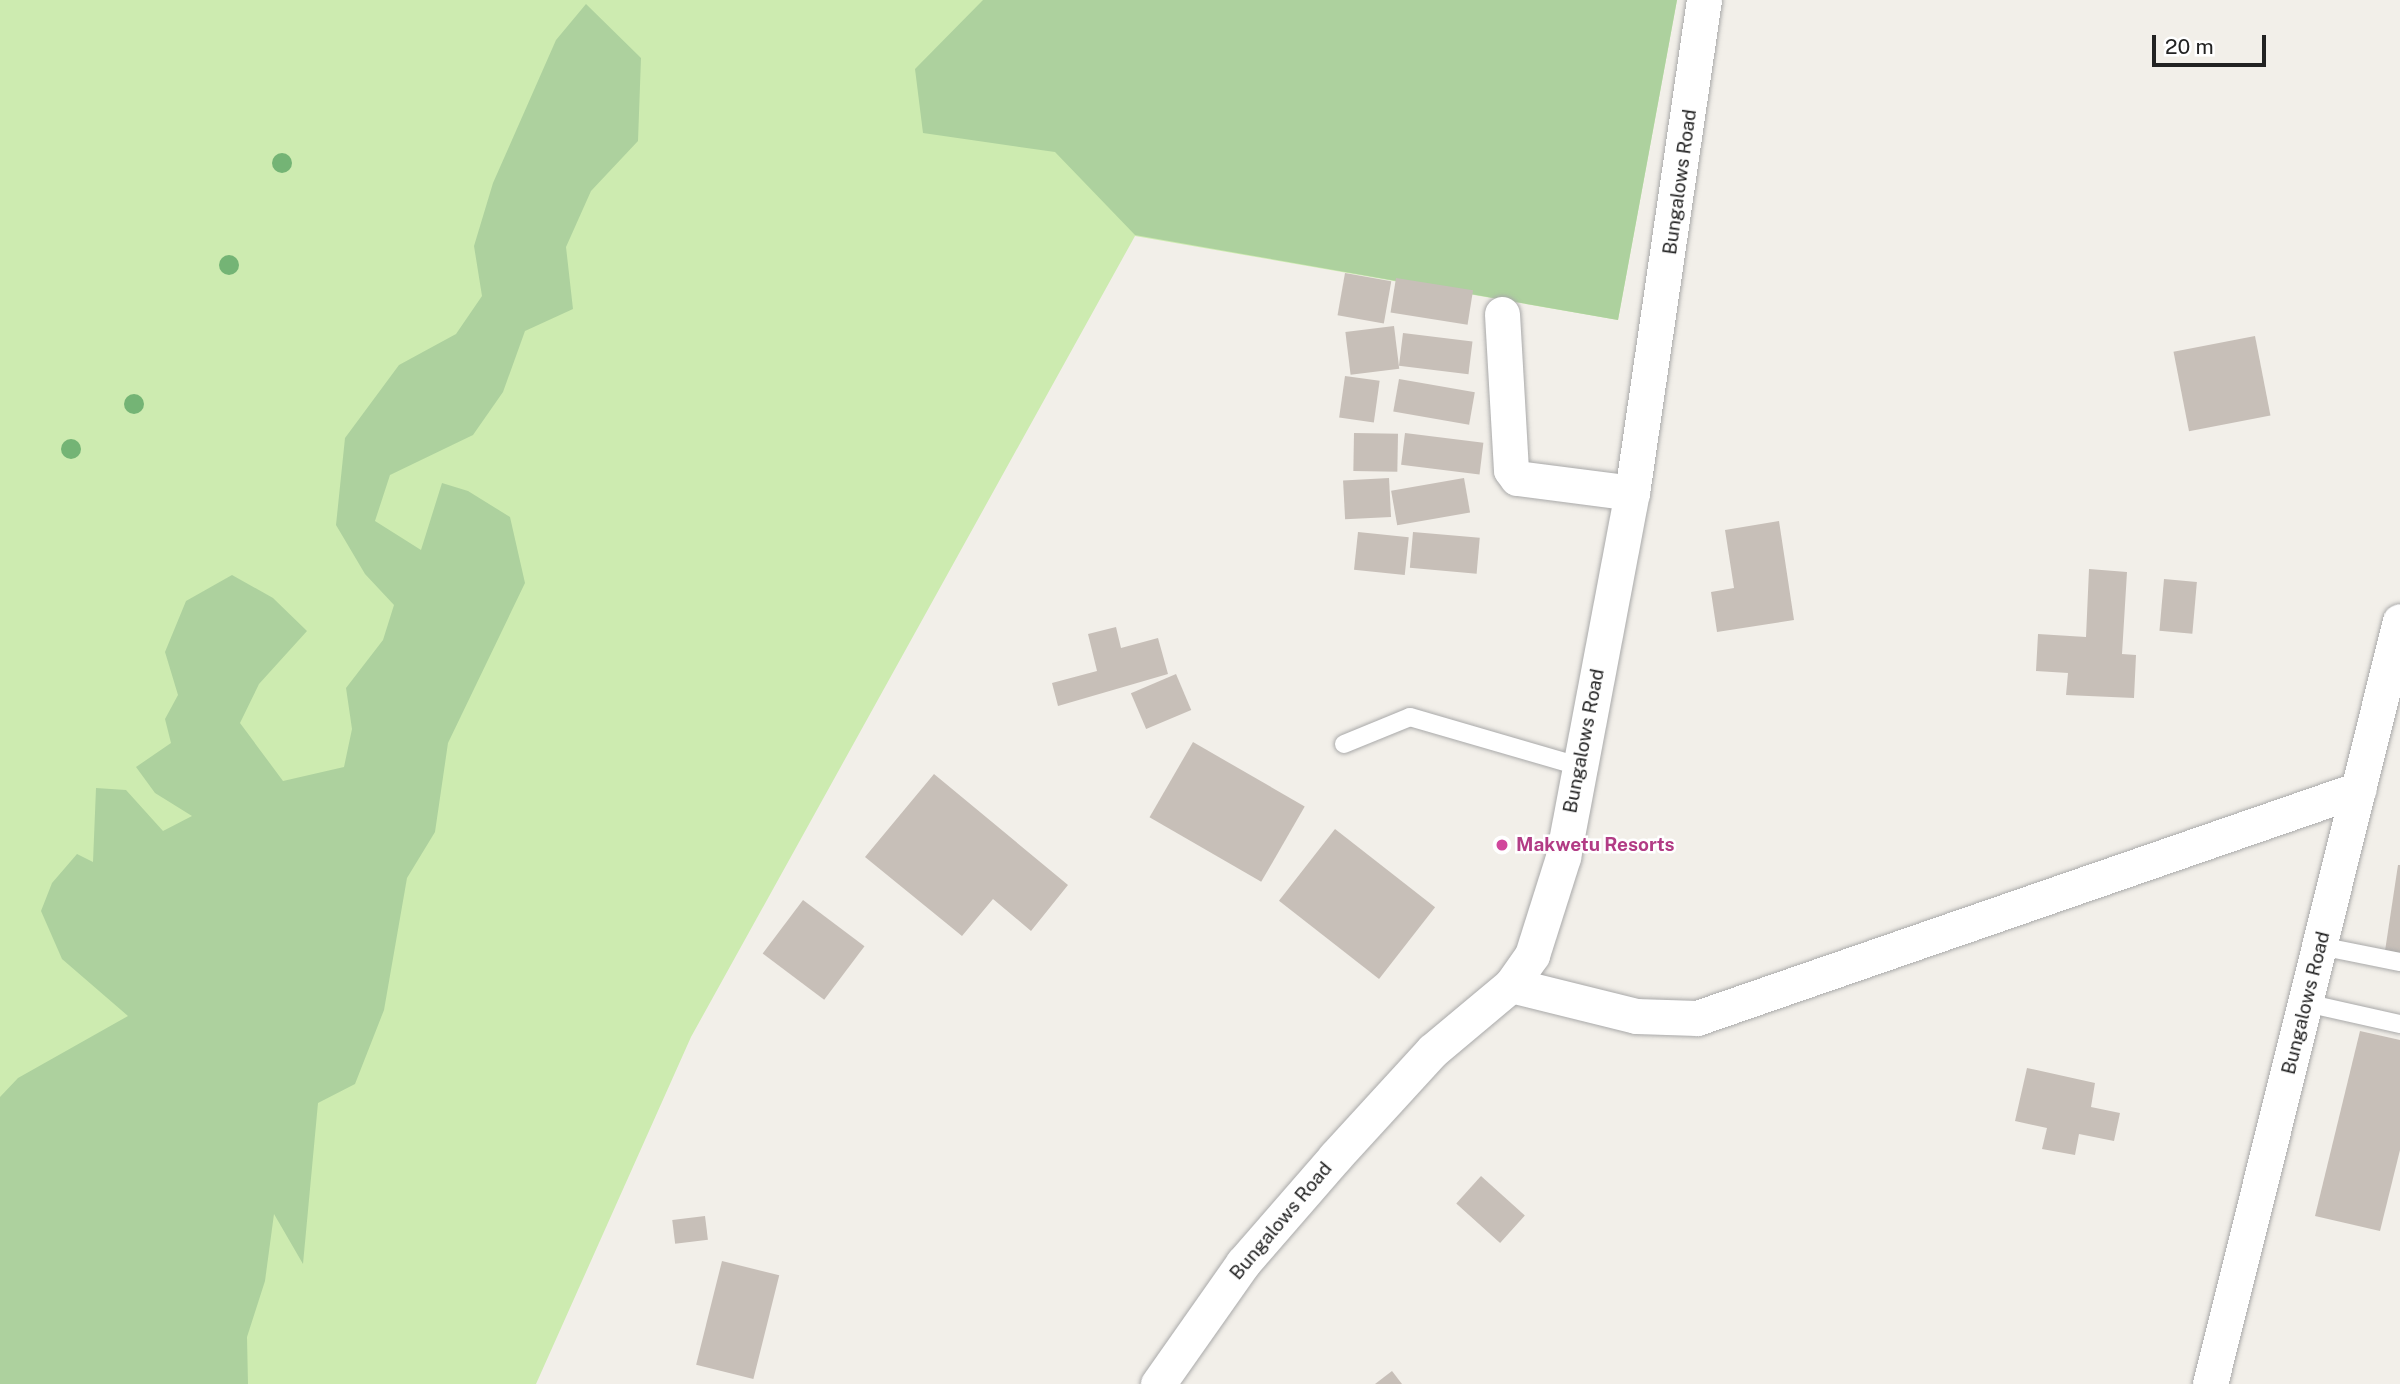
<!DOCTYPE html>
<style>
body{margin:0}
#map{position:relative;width:2400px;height:1384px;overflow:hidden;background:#f2efe9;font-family:"Public Sans",sans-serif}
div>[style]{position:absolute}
.grass>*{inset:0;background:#cdebb0}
.forest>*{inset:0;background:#add19e}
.building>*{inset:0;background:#c7bfb8;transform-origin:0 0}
.roads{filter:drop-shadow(0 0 2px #a9a9a9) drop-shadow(0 0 2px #a9a9a9)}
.service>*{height:18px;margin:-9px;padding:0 9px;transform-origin:9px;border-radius:9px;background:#fff}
.minor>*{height:35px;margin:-17.5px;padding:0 17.5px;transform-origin:17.5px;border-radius:17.5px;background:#fff}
.trees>*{width:20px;height:20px;margin:-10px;border-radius:50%;background:#74b475}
.dots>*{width:19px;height:19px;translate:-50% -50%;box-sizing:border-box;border:4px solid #fff;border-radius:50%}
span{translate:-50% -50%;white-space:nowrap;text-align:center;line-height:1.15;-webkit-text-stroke:5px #fff;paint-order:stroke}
.street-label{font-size:19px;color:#222}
.hotel-label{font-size:19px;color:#b23c85;font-weight:700}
.left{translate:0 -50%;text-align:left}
.scale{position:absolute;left:2152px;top:35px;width:114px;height:32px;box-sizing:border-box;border:4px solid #222;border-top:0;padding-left:9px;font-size:21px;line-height:24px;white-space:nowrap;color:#222;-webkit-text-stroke:5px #fff;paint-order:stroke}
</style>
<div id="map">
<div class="grass">
<i style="clip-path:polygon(0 0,1677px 0,1618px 320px,1135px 236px,691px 1037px,536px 1384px,0 1384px)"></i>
</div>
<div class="forest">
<i style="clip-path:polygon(983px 0,1677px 0,1618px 320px,1135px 235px,1055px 152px,923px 133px,915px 69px)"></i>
<i style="clip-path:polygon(586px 4px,641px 58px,638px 141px,591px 191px,566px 247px,573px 309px,525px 331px,503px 392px,473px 435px,390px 475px,375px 521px,421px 550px,442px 483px,468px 491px,510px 517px,525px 583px,448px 743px,435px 832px,407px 878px,384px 1010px,355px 1084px,318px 1103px,303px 1264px,274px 1214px,265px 1281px,247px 1337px,248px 1384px,0 1384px,0 1097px,18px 1078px,128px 1016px,62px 959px,41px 911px,52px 883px,77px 854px,93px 862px,96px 788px,126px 790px,163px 831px,192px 816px,155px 793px,136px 767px,171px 743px,165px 719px,178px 695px,165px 652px,186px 601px,232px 575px,273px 598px,307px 631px,259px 684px,240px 723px,283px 781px,344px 767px,352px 729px,346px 688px,383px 640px,394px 605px,365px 574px,336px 525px,345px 438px,399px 365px,456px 334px,482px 296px,474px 246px,493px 183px,556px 40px)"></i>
</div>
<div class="building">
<i style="left:1345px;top:273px;width:47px;height:43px;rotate:10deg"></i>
<i style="left:1396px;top:278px;width:78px;height:35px;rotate:9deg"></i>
<i style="left:1394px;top:326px;width:43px;height:49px;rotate:83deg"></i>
<i style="left:1403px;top:333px;width:70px;height:33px;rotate:7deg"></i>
<i style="left:2255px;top:336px;width:81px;height:83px;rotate:79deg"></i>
<i style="left:1345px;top:376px;width:35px;height:42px;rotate:8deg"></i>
<i style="left:1399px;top:379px;width:77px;height:33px;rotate:10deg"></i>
<i style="left:1354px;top:433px;width:44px;height:38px;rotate:1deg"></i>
<i style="left:1405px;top:433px;width:79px;height:32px;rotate:7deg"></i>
<i style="left:1389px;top:478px;width:39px;height:46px;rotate:87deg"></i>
<i style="left:1464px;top:478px;width:35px;height:74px;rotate:80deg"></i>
<i style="clip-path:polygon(1779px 521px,1794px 620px,1717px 632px,1711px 592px,1734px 588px,1725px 530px)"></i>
<i style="left:1358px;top:532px;width:51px;height:38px;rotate:6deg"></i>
<i style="left:1413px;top:532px;width:67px;height:36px;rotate:5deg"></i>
<i style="clip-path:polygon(2089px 569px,2127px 572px,2122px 654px,2136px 655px,2134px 698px,2066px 695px,2068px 673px,2036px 671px,2038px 634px,2086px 637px)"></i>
<i style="left:2164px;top:579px;width:33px;height:52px;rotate:5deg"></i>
<i style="clip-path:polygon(1116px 627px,1121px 648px,1158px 638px,1168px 674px,1058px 706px,1052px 683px,1097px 671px,1088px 634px)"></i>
<i style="left:1176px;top:674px;width:39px;height:49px;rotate:67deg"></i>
<i style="left:1193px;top:742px;width:129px;height:87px;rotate:30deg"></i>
<i style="clip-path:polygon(934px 774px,1068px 885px,1031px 931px,993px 899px,962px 936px,865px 857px)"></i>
<i style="left:1335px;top:829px;width:127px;height:91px;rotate:38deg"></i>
<i style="clip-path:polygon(2398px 865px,2400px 865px,2400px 953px,2385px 951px)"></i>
<i style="left:803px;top:900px;width:77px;height:67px;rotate:37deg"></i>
<i style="clip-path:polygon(2360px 1031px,2400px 1040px,2400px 1150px,2380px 1231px,2315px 1216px)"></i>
<i style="clip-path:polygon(2027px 1068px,2095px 1083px,2091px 1107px,2120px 1113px,2114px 1141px,2079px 1134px,2075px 1155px,2042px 1149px,2047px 1128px,2015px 1121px)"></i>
<i style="left:1481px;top:1176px;width:59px;height:37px;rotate:42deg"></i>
<i style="left:705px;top:1216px;width:24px;height:33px;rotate:83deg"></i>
<i style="left:722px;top:1261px;width:59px;height:107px;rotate:14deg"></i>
<i style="clip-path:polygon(1392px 1371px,1402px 1384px,1375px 1384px)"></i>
</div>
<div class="roads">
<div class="service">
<i style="left:1344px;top:744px;width:71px;rotate:-22.2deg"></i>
<i style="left:1410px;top:717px;width:176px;rotate:16.2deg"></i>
<i style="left:2320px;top:946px;width:82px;rotate:11.3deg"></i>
<i style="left:2306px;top:1003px;width:96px;rotate:12.6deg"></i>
</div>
<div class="minor">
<i style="left:1502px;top:314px;width:156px;rotate:86.7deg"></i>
<i style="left:1511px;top:470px;width:10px;rotate:53deg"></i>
<i style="left:1517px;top:478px;width:116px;rotate:7.4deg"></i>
<i style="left:1511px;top:985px;width:129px;rotate:13.9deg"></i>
<i style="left:1636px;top:1016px;width:61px;rotate:1.9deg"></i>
<i style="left:1697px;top:1018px;width:700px;rotate:-19.08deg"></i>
<i style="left:1158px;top:1384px;width:148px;rotate:-54.9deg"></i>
<i style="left:1243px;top:1263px;width:140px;rotate:-49deg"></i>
<i style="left:1335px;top:1157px;width:144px;rotate:-47.5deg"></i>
<i style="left:1432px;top:1051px;width:103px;rotate:-39.9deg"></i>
<i style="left:1511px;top:985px;width:37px;rotate:-55deg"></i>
<i style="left:1532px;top:955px;width:103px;rotate:-72.4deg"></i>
<i style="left:1563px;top:857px;width:370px;rotate:-79.3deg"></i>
<i style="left:1632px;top:493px;width:498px;rotate:-81.7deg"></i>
<i style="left:2210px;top:1384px;width:786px;rotate:-76.02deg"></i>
</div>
</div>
<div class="trees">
<i style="left:282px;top:163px"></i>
<i style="left:229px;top:265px"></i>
<i style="left:134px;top:404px"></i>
<i style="left:71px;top:449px"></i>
</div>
<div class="dots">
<i style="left:1502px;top:845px;background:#d1479c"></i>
</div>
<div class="street-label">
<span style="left:1680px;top:182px;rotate:-82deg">Bungalows Road</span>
<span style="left:1584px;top:741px;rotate:-79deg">Bungalows Road</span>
<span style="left:2306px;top:1003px;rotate:-76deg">Bungalows Road</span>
<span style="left:1281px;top:1221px;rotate:-50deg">Bungalows Road</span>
</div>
<div class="hotel-label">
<span class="left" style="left:1516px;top:845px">Makwetu Resorts</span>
</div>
<div class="scale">20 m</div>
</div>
